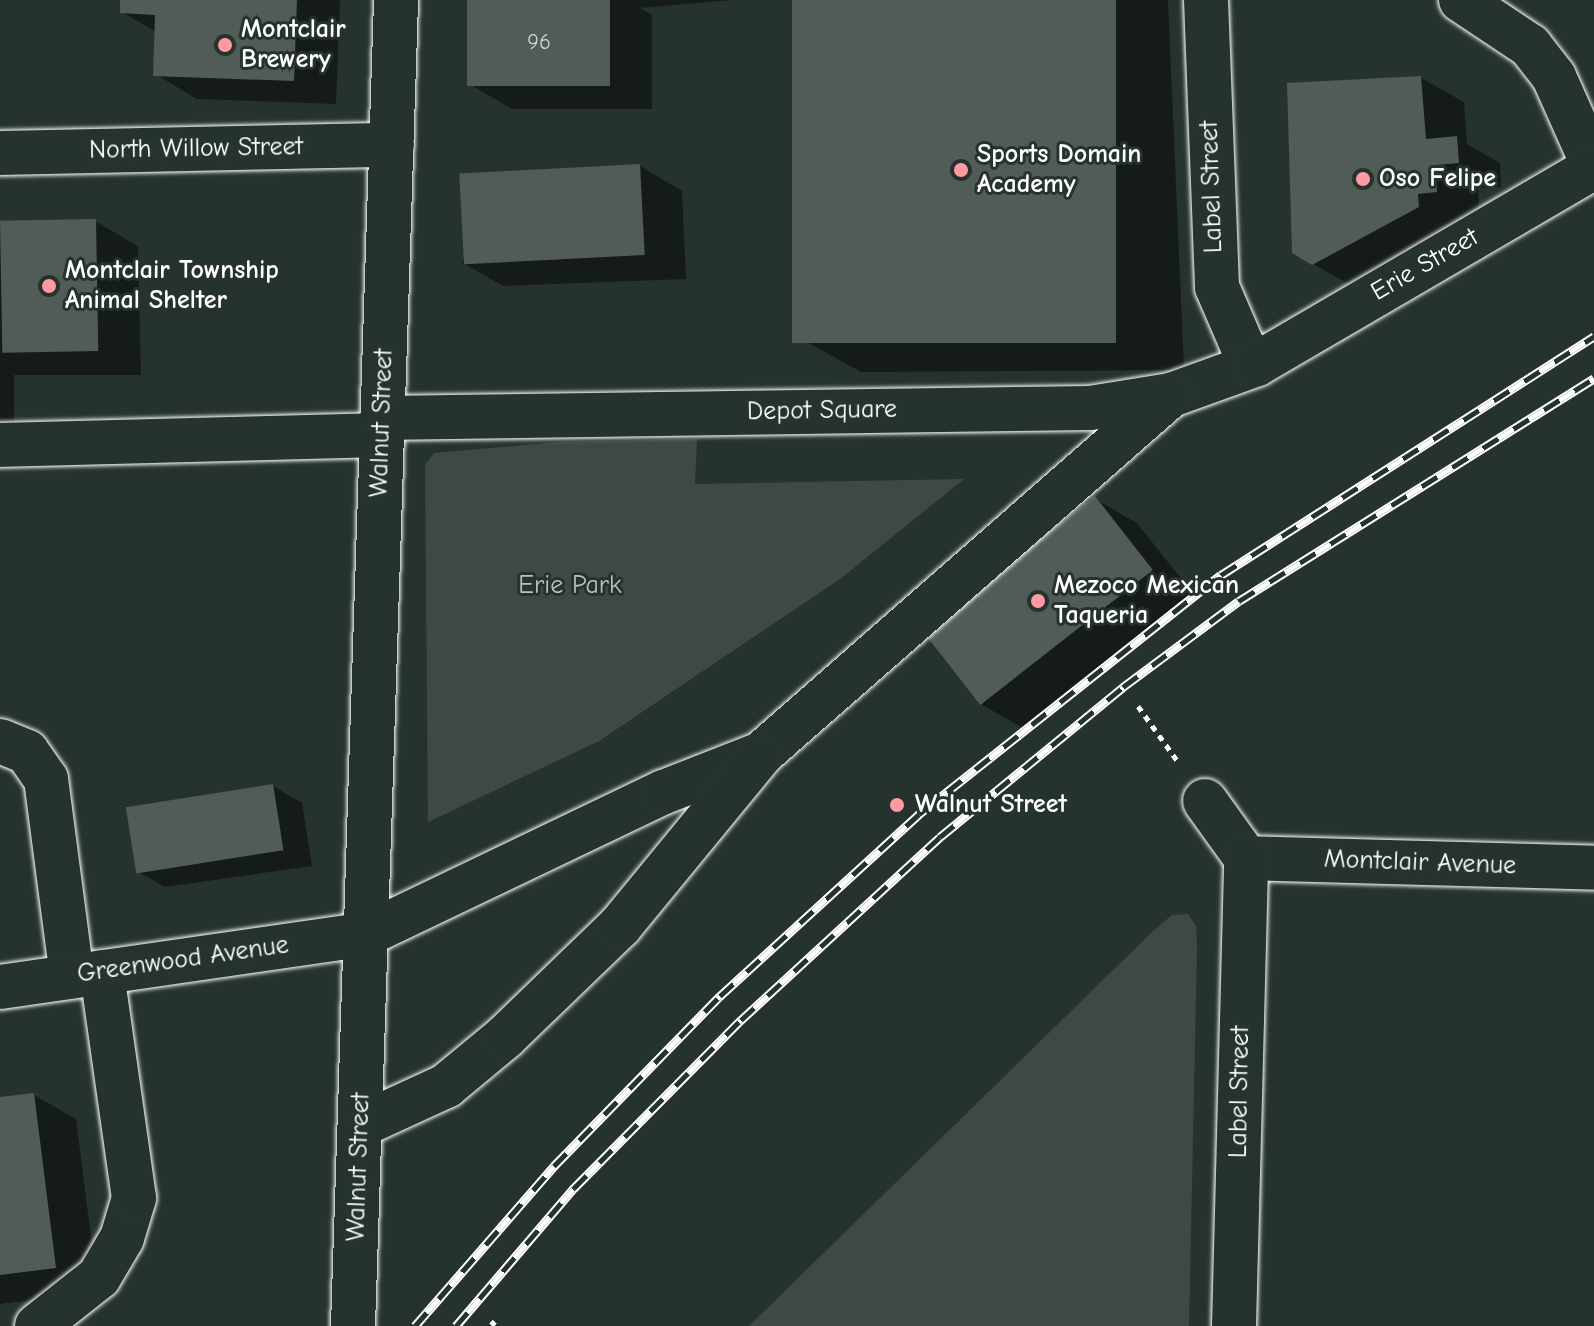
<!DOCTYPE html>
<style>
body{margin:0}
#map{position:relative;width:1594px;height:1326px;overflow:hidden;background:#26332d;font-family:"Comic Neue",sans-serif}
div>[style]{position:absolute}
.green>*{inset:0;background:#3e4944}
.shadow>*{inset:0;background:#0007}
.building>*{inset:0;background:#515c57;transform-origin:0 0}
.path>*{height:5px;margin-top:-2.5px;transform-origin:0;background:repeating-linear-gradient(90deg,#fff 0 6px,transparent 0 12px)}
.roads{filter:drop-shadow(0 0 2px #fff) drop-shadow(0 0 2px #fff)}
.minor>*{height:44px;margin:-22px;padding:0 22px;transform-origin:22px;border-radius:22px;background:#26332d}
.rail>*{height:9px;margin-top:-4.5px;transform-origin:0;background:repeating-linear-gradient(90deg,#26332d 0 18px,#fff 0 36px);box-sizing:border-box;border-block:2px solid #fff}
.dots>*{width:22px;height:22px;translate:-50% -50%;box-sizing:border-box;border:4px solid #26332d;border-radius:50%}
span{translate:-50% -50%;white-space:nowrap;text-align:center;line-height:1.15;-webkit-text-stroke:6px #26332d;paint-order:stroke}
.number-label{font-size:22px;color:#d4d6d5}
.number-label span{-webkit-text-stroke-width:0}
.poi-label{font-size:26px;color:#fff;font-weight:700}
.left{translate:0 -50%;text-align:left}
.street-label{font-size:26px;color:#fff}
.park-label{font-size:26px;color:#bbbfbe}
</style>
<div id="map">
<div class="green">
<i style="clip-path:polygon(697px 439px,695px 484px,964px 479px,840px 579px,599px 741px,428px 822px,425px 465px,434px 453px,560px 442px)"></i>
<i style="clip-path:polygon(1188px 914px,1196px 926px,1197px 947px,1189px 1326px,749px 1326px,1152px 932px,1172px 915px)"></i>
</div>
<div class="shadow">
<i style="clip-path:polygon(122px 0,340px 0,336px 104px,197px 99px,155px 74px,156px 32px,122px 12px)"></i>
<i style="clip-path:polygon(469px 0,733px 0,640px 8px,652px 15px,652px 109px,512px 109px,469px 84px)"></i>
<i style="clip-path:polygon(794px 0,1168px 0,1184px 370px,861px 372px,807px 342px)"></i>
<i style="clip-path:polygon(1421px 78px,1464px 102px,1467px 144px,1500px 163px,1501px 187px,1478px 188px,1479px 216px,1460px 217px,1461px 231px,1356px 288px,1313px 264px)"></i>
<i style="clip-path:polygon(640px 166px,682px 191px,686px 279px,503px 286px,461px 262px)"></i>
<i style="clip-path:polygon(95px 221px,138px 246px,141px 375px,14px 375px,14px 444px,0 444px,0 223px)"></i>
<i style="clip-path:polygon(1095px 499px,1137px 523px,1194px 595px,1025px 729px,982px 705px)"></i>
<i style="clip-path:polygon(273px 786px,302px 803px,312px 866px,165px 887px,135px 870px)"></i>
<i style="clip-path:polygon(34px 1095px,76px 1119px,98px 1292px,0 1304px,0 1099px)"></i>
</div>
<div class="building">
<i style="clip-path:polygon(120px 0,297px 0,294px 81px,153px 76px,155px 15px,120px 13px)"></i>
<i style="left:467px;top:0;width:143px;height:86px"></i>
<i style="left:792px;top:0;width:324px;height:343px"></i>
<i style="clip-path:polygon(1421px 76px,1426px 139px,1457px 136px,1459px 163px,1436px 165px,1437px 192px,1418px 194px,1419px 207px,1312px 265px,1292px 253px,1287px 83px)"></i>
<i style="left:640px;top:164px;width:91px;height:181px;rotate:87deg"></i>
<i style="left:96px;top:219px;width:132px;height:96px;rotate:89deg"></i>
<i style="left:1095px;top:496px;width:94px;height:219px;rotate:52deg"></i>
<i style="left:273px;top:784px;width:67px;height:149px;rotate:81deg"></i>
<i style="clip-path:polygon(34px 1093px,56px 1268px,0 1275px,0 1097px)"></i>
</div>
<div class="path">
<i style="left:1138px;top:706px;width:70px;rotate:54.3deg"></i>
<i style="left:491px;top:1321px;width:7px;rotate:45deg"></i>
</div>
<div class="roads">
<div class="minor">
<i style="left:1206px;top:0;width:287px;rotate:87.8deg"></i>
<i style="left:1217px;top:287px;width:63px;rotate:66.7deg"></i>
<i style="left:1242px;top:345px;width:24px;rotate:52deg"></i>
<i style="left:1461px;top:0;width:83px;rotate:33.7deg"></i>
<i style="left:1530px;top:46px;width:39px;rotate:52deg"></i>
<i style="left:1554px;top:77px;width:98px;rotate:66deg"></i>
<i style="left:0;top:153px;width:392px;rotate:-1.2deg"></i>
<i style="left:382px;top:418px;width:708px;rotate:-0.81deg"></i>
<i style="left:1090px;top:408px;width:82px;rotate:-9.1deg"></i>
<i style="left:1171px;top:395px;width:91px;rotate:-19.8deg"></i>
<i style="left:1257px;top:364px;width:390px;rotate:-30.3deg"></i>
<i style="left:0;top:445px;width:381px;rotate:-1.5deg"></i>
<i style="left:0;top:741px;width:29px;rotate:22deg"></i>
<i style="left:27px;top:752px;width:33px;rotate:55deg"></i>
<i style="left:46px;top:779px;width:199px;rotate:82.5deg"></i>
<i style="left:1205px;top:801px;width:70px;rotate:54.3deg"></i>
<i style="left:1246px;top:858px;width:348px;rotate:1.6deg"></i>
<i style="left:0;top:987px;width:371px;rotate:-8.2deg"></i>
<i style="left:367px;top:934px;width:329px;rotate:-25.6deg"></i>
<i style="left:664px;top:792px;width:104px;rotate:-21.4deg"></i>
<i style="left:761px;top:754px;width:545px;rotate:-41.21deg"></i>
<i style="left:361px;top:1125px;width:94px;rotate:-24.6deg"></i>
<i style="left:446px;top:1086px;width:77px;rotate:-39.7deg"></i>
<i style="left:505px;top:1037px;width:160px;rotate:-44deg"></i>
<i style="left:620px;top:926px;width:219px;rotate:-50.6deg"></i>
<i style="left:37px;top:1326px;width:79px;rotate:-38.3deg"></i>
<i style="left:99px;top:1277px;width:45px;rotate:-59.5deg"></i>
<i style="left:122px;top:1238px;width:42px;rotate:-73.3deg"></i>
<i style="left:134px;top:1198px;width:228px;rotate:-98.1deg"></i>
<i style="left:353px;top:1326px;width:1327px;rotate:-88.14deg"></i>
<i style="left:1234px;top:1326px;width:468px;rotate:-88.5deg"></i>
</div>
</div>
<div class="rail">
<i style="left:415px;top:1326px;width:212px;rotate:-49deg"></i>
<i style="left:554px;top:1166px;width:238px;rotate:-45.7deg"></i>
<i style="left:720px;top:996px;width:270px;rotate:-42.4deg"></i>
<i style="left:919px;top:814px;width:385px;rotate:-38.4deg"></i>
<i style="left:1221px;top:575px;width:443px;rotate:-32.6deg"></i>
<i style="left:456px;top:1326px;width:182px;rotate:-49.5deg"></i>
<i style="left:574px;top:1188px;width:237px;rotate:-45.2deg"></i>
<i style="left:741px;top:1020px;width:270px;rotate:-42.6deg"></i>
<i style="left:940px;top:837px;width:237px;rotate:-39.3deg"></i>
<i style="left:1123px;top:687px;width:144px;rotate:-36.6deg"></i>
<i style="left:1239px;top:601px;width:419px;rotate:-32.1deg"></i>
</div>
<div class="dots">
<i style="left:225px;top:45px;background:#ff9aa2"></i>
<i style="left:961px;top:170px;background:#ff9aa2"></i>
<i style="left:1363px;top:179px;background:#ff9aa2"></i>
<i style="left:49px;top:286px;background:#ff9aa2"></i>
<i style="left:1038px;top:601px;background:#ff9aa2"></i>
<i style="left:897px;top:805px;background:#ff9aa2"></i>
</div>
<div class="number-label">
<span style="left:539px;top:43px">96</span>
</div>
<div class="poi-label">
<span class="left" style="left:241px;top:45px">Montclair<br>Brewery</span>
<span class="left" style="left:977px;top:170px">Sports Domain<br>Academy</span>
<span class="left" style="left:1379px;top:179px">Oso Felipe</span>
<span class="left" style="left:65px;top:286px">Montclair Township<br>Animal Shelter</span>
<span class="left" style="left:1054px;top:601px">Mezoco Mexican<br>Taqueria</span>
<span class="left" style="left:915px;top:805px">Walnut Street</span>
</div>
<div class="street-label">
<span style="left:196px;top:149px;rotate:-1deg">North Willow Street</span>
<span style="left:1212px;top:187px;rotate:-92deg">Label Street</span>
<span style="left:1425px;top:265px;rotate:-30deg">Erie Street</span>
<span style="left:822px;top:411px;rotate:-1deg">Depot Square</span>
<span style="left:382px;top:423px;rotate:-88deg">Walnut Street</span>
<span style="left:1420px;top:863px;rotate:2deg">Montclair Avenue</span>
<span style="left:183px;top:960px;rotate:-8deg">Greenwood Avenue</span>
<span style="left:1240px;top:1092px;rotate:-89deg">Label Street</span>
<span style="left:359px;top:1167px;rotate:-88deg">Walnut Street</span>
</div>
<div class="park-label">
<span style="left:570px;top:586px">Erie Park</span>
</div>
</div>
